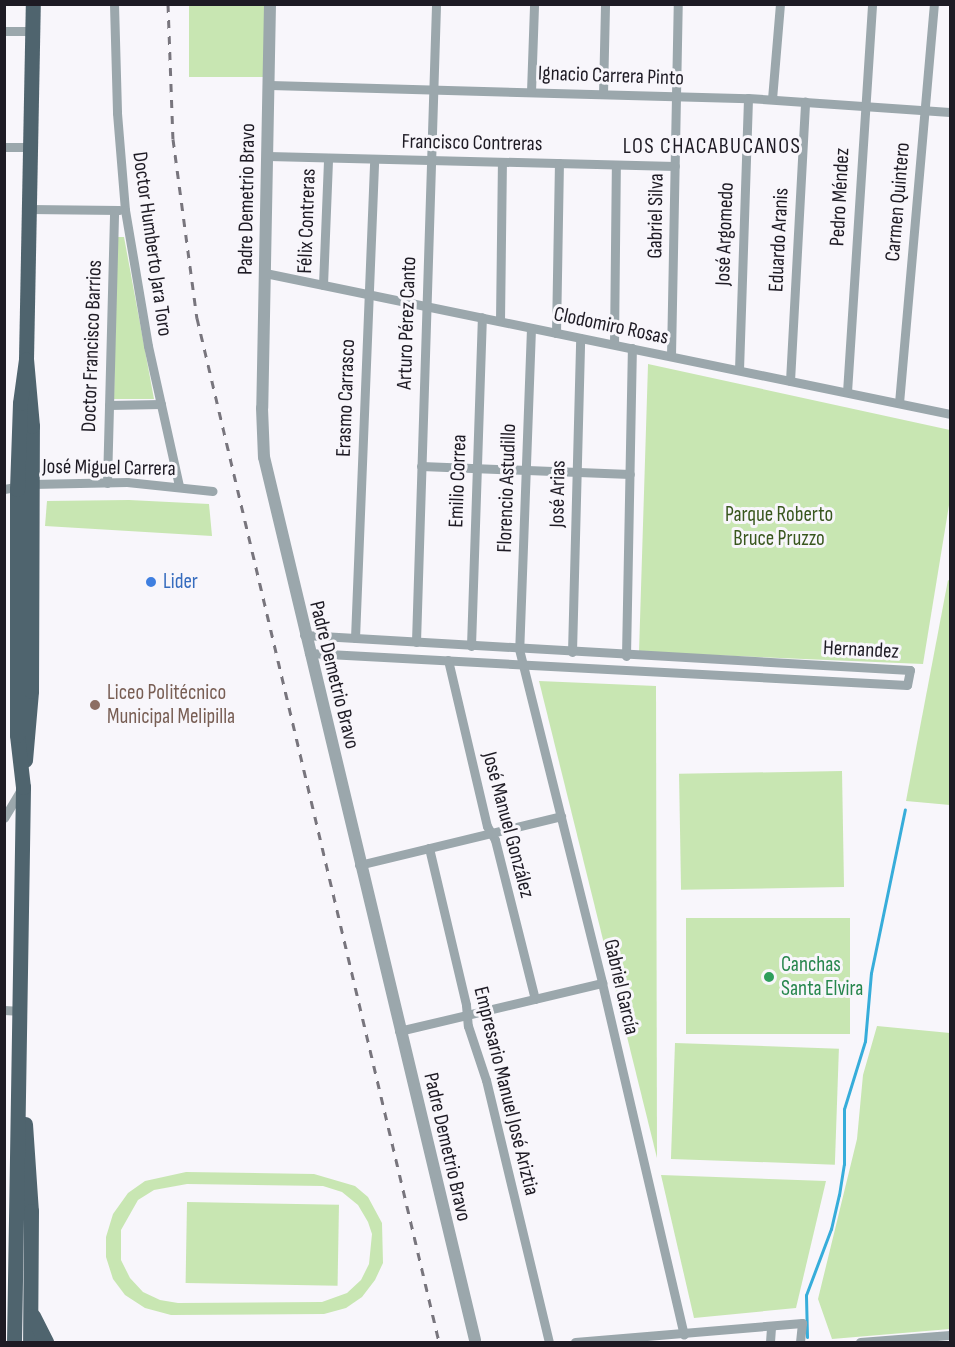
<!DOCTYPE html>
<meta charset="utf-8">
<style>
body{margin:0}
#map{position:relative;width:955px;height:1347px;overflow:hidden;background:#f8f6fb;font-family:"Sofia Sans Condensed",sans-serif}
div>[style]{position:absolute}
.green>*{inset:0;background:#c8e6b2;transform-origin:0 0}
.stream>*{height:3px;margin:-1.5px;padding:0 1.5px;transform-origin:1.5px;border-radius:1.5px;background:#37adda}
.minor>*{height:9px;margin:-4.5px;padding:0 4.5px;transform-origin:4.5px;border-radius:4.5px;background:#9ba7ac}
.tertiary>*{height:12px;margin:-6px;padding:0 6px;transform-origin:6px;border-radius:6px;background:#9ba7ac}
.primary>*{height:15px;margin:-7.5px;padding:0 7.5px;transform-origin:7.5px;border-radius:7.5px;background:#4f646e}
.rail>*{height:3px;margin-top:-1.5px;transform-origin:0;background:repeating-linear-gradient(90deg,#78757d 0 8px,transparent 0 16px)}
.dots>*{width:16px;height:16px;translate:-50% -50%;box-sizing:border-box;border:3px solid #f8f6fb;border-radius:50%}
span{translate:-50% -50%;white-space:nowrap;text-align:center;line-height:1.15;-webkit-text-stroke:6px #f8f6fb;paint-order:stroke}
.street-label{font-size:21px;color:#1e1b24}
.park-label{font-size:21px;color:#39571e}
.shop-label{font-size:21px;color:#366cbe}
.left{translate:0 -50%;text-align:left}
.education-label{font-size:21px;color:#785e54}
.leisure-label{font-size:21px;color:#27864d}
.neighbourhood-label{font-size:22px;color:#1e1b24;letter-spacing:1.5px}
.frame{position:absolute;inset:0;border:6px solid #1e1b24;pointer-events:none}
</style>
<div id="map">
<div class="green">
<i style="left:189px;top:5px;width:85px;height:72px"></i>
<i style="clip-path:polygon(117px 237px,124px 237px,154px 399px,114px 399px)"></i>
<i style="clip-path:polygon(648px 364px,950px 430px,950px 499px,923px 664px,639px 652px)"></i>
<i style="clip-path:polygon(129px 500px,209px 504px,212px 536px,45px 526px,47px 501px)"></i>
<i style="clip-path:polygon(948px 580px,950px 581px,950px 805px,906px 801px)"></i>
<i style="clip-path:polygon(539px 681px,656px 686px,657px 1158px)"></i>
<i style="left:842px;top:771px;width:116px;height:163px;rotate:89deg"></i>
<i style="left:850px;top:918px;width:116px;height:164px;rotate:90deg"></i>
<i style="clip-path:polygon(877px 1026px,950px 1033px,950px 1329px,832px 1339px,818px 1299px,857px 1139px,863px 1075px)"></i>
<i style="left:675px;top:1043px;width:164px;height:116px;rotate:2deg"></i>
<i style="clip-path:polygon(evenodd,186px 1172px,314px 1174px,355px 1186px,368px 1197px,382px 1223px,383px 1263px,375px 1280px,362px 1297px,346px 1308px,324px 1314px,171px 1315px,145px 1308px,125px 1295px,113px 1279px,106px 1257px,106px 1237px,113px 1214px,128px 1193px,145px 1181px,186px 1172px,187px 1184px,323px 1186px,342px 1192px,358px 1205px,368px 1222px,372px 1234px,369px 1264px,361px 1280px,347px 1293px,322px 1302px,178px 1303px,160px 1300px,143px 1292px,130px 1278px,121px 1260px,121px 1230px,138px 1200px,154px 1190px,187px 1184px)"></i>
<i style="clip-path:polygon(661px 1175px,826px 1181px,796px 1308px,694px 1318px)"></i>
<i style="left:187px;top:1202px;width:152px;height:81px;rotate:1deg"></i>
</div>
<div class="stream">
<i style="left:807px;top:1337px;width:42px;rotate:-91.4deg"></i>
<i style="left:806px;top:1295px;width:71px;rotate:-69.3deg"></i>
<i style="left:831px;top:1229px;width:35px;rotate:-77deg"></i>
<i style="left:839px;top:1195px;width:31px;rotate:-81deg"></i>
<i style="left:844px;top:1164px;width:55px;rotate:-90deg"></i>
<i style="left:844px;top:1109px;width:71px;rotate:-72.8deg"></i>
<i style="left:865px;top:1041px;width:68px;rotate:-85deg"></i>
<i style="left:871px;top:973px;width:167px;rotate:-78.3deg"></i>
</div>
<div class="minor">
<i style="left:114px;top:4px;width:109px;rotate:88.4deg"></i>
<i style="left:117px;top:113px;width:97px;rotate:85.3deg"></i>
<i style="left:125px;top:210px;width:138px;rotate:80.4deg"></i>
<i style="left:148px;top:346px;width:143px;rotate:77.5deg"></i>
<i style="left:4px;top:31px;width:28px"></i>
<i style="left:270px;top:85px;width:478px;rotate:1.6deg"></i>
<i style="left:748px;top:98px;width:202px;rotate:4deg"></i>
<i style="left:531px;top:92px;width:88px;rotate:-88deg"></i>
<i style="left:603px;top:94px;width:90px;rotate:-88.7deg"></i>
<i style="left:772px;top:99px;width:95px;rotate:-85.2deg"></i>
<i style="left:4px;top:147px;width:26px"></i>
<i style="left:268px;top:156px;width:407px;rotate:1.4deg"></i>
<i style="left:29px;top:209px;width:90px;rotate:0.6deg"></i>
<i style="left:265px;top:273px;width:699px;rotate:11.63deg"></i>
<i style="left:323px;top:285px;width:127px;rotate:-87.7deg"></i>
<i style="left:500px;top:321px;width:159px;rotate:-89.3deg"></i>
<i style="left:531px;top:328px;width:321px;rotate:92.1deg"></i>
<i style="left:519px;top:649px;width:344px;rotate:76deg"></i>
<i style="left:602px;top:983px;width:361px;rotate:76.9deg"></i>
<i style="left:556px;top:333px;width:170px;rotate:-89deg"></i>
<i style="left:614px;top:344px;width:179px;rotate:-89.4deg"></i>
<i style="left:671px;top:356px;width:352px;rotate:-88.9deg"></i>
<i style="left:739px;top:370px;width:272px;rotate:-88.1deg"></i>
<i style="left:790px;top:381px;width:280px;rotate:-86.9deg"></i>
<i style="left:847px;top:392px;width:389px;rotate:-86.3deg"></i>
<i style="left:899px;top:403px;width:401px;rotate:-85deg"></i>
<i style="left:109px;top:405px;width:52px;rotate:-1.1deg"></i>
<i style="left:421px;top:466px;width:209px;rotate:2.2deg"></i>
<i style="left:107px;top:483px;width:273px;rotate:-88.5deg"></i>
<i style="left:4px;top:489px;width:28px;rotate:-10deg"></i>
<i style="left:32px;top:484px;width:95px;rotate:-1.2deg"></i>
<i style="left:127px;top:482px;width:86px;rotate:6deg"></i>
<i style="left:304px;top:635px;width:607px;rotate:3.31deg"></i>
<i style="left:910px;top:670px;width:15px;rotate:101deg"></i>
<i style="left:907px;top:685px;width:599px;rotate:-176.94deg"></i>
<i style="left:355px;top:638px;width:479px;rotate:-87.7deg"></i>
<i style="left:416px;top:642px;width:638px;rotate:-88.2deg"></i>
<i style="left:471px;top:646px;width:329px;rotate:-88.1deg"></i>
<i style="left:572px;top:652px;width:314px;rotate:-88.5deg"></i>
<i style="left:626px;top:656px;width:308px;rotate:-88.9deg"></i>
<i style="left:448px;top:660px;width:171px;rotate:76.8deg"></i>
<i style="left:487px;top:826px;width:16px;rotate:60deg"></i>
<i style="left:495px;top:840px;width:164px;rotate:75.9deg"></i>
<i style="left:4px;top:818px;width:31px;rotate:-59deg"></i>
<i style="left:429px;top:848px;width:161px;rotate:76.7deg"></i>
<i style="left:466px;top:1005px;width:21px;rotate:85deg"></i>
<i style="left:468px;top:1026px;width:57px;rotate:71.6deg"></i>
<i style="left:486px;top:1080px;width:269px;rotate:76.5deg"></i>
<i style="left:359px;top:865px;width:208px;rotate:-13.6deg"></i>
<i style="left:4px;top:1010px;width:17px;rotate:3deg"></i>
<i style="left:399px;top:1031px;width:209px;rotate:-13.3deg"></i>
<i style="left:575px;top:1342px;width:228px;rotate:-4.8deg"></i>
<i style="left:802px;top:1323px;width:19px;rotate:96deg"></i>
<i style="left:770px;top:1342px;width:16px;rotate:-86deg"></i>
<i style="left:860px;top:1342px;width:90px;rotate:-4.4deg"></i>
</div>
<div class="tertiary">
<i style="left:270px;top:4px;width:404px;rotate:91.1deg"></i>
<i style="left:262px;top:408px;width:49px;rotate:87.7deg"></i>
<i style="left:264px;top:457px;width:908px;rotate:76.56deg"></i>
</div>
<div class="primary">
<i style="left:25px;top:760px;width:69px;rotate:-85deg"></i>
<i style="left:31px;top:691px;width:265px;rotate:-89.8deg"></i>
<i style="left:32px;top:426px;width:67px;rotate:-95.1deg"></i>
<i style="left:26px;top:359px;width:355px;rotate:-88.9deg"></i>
<i style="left:25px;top:1124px;width:87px;rotate:86.1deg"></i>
<i style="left:31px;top:1211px;width:131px;rotate:90.4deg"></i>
<i style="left:33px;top:1316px;width:29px;rotate:63deg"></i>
<i style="left:14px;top:1342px;width:555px;rotate:-89.07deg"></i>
<i style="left:23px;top:787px;width:52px;rotate:-96.6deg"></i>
<i style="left:17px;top:735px;width:246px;rotate:-90deg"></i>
<i style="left:17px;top:489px;width:86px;rotate:-88deg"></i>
<i style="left:20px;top:403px;width:44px;rotate:-82.2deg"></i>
</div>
<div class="rail">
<i style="left:168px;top:4px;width:135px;rotate:87.9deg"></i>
<i style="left:173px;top:139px;width:181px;rotate:82.4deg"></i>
<i style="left:197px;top:318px;width:1052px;rotate:76.7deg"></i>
</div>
<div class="dots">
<i style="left:151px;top:582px;background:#3f7fe0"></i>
<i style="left:95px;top:705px;background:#8d6e63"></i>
<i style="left:769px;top:977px;background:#2e9e5b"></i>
</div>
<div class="street-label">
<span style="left:611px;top:76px;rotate:2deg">Ignacio Carrera Pinto</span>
<span style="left:472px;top:143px;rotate:1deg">Francisco Contreras</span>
<span style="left:840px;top:197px;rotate:-87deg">Pedro Méndez</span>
<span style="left:247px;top:199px;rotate:-89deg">Padre Demetrio Bravo</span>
<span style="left:898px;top:202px;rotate:-85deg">Carmen Quintero</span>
<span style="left:656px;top:216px;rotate:-89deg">Gabriel Silva</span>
<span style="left:307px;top:221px;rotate:-88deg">Félix Contreras</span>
<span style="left:725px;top:234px;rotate:-88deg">José Argomedo</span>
<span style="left:779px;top:240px;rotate:-87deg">Eduardo Aranis</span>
<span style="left:152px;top:244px;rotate:82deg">Doctor Humberto Jara Toro</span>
<span style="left:407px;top:323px;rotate:-88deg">Arturo Pérez Canto</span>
<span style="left:611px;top:326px;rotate:12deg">Clodomiro Rosas</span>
<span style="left:92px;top:346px;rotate:-88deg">Doctor Francisco Barrios</span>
<span style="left:346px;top:398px;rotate:-88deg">Erasmo Carrasco</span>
<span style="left:109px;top:468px;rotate:1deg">José Miguel Carrera</span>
<span style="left:458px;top:481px;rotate:-88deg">Emilio Correa</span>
<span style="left:507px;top:488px;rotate:-88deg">Florencio Astudillo</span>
<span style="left:558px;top:494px;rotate:-89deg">José Arias</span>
<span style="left:861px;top:650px;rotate:3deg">Hernandez</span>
<span style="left:334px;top:675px;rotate:76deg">Padre Demetrio Bravo</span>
<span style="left:508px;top:825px;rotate:75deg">José Manuel González</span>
<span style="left:621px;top:987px;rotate:77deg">Gabriel García</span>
<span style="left:506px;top:1091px;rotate:76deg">Empresario Manuel José Ariztia</span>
<span style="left:447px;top:1147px;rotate:77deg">Padre Demetrio Bravo</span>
</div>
<div class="park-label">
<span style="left:779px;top:527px">Parque Roberto<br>Bruce Pruzzo</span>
</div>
<div class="shop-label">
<span class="left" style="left:163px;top:582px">Lider</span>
</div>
<div class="education-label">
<span class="left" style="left:107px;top:705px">Liceo Politécnico<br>Municipal Melipilla</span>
</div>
<div class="leisure-label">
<span class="left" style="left:781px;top:977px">Canchas<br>Santa Elvira</span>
</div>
<div class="neighbourhood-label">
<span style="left:712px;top:147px">LOS CHACABUCANOS</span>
</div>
<div class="frame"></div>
</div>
